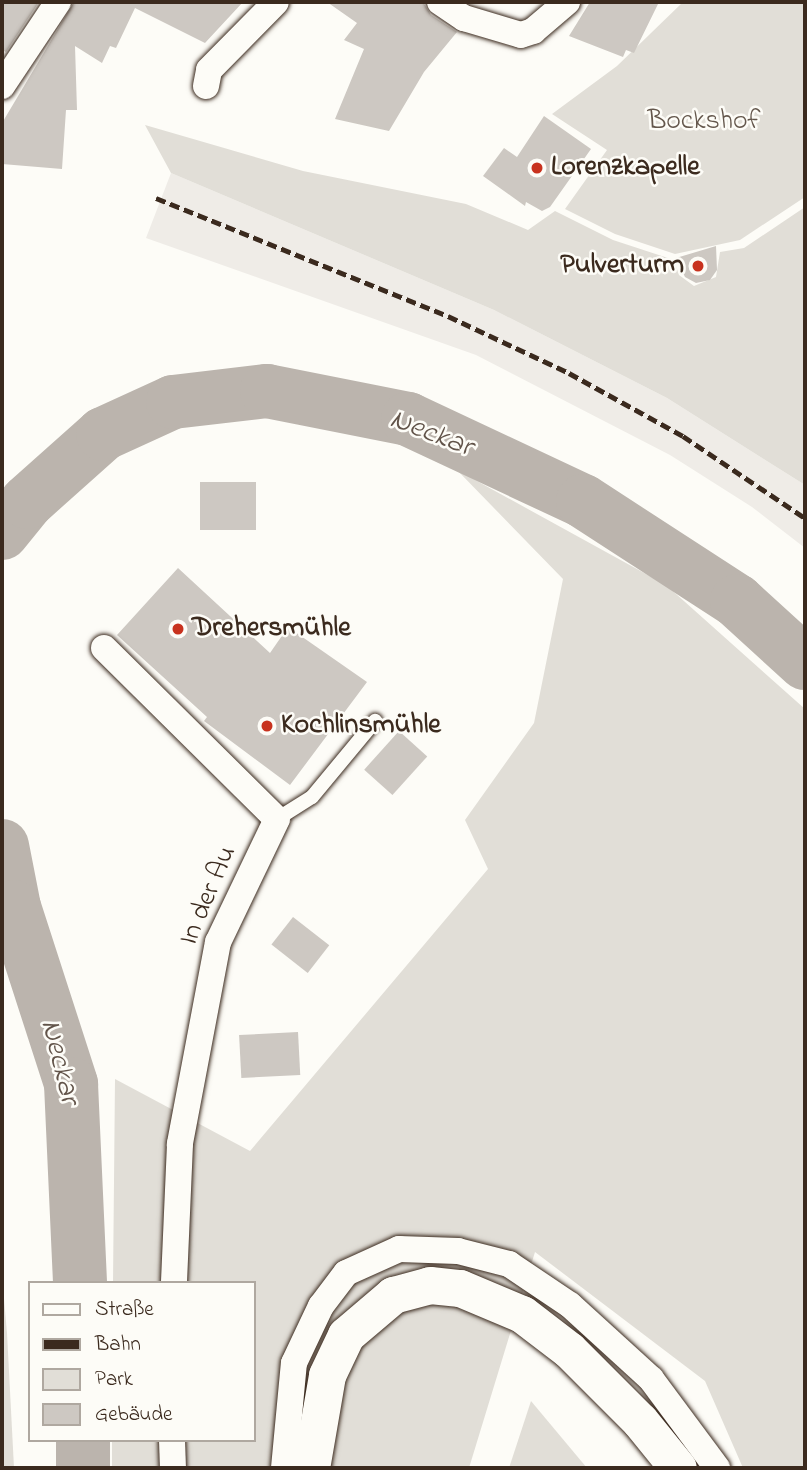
<!DOCTYPE html>
<meta charset="utf-8">
<style>
body{margin:0}
#map{position:relative;width:807px;height:1470px;overflow:hidden;background:#fdfcf7;font-family:"Indie Flower",sans-serif}
div>[style]{position:absolute}
.built>*{inset:0;background:#efece7}
.green>*{inset:0;background:#e1ded7}
.river>*{height:54px;margin:-27px;padding:0 27px;transform-origin:27px;border-radius:27px;background:#bbb4ad}
.building>*{inset:0;background:#cdc8c2;transform-origin:0 0}
.roads{filter:drop-shadow(0 0 2px #3b2a1e) drop-shadow(0 0 2px #3b2a1e)}
.lane>*{height:14px;margin:-7px;padding:0 7px;transform-origin:7px;border-radius:7px;background:#fdfcf7}
.street>*{height:26px;margin:-13px;padding:0 13px;transform-origin:13px;border-radius:13px;background:#fdfcf7}
.secondary>*{height:37px;margin:-18.5px;padding:0 18.5px;transform-origin:18.5px;border-radius:18.5px;background:#fdfcf7}
.rail>*{height:5px;margin-top:-2.5px;transform-origin:0;background:repeating-linear-gradient(90deg,#3b2a1e 0 10px,transparent 0 15px)}
.dots>*{width:19px;height:19px;translate:-50% -50%;box-sizing:border-box;border:4px solid #fdfcf7;border-radius:50%}
span{translate:-50% -50%;white-space:nowrap;text-align:center;line-height:1.15;-webkit-text-stroke:5px #fdfcf7;paint-order:stroke}
.park-label{font-size:28px;color:#64574c}
.poi-label{font-size:28px;color:#3b2a1e;font-weight:700}
.left{translate:0 -50%;text-align:left}
.right{translate:-100% -50%;text-align:right}
.street-label{font-size:28px;color:#3b2a1e}
.water-label{font-size:30px;color:#615349;font-style:italic}
.frame{position:absolute;inset:0;border:4px solid #3b2a1e;pointer-events:none}
.legend{position:absolute;left:28px;top:1281px;width:228px;height:161px;box-sizing:border-box;background:#fdfcf7;border:2px solid #afa8a0;margin:0;padding:9px 12px;list-style:none;font-size:21px;color:#3b2a1e}
.legend li{display:flex;align-items:center;gap:14px;height:35px}
.legend b{width:35px;border:2px solid #afa8a0}
</style>
<div id="map">
<div class="built">
<i style="clip-path:polygon(171px 173px,494px 310px,667px 398px,805px 485px,805px 548px,752px 507px,670px 455px,476px 355px,146px 238px)"></i>
</div>
<div class="green">
<i style="clip-path:polygon(683px 2px,805px 2px,805px 197px,740px 240px,675px 254px,615px 234px,565px 209px,607px 150px,552px 114px,617px 66px)"></i>
<i style="clip-path:polygon(145px 125px,303px 171px,466px 204px,528px 230px,555px 211px,613px 240px,674px 260px,679px 275px,694px 286px,716px 277px,720px 252px,744px 248px,805px 207px,805px 485px,667px 398px,494px 310px,171px 173px)"></i>
<i style="clip-path:polygon(457px 470px,666px 585px,805px 709px,805px 1468px,743px 1468px,705px 1381px,535px 1252px,469px 1468px,112px 1468px,112px 1440px,254px 1440px,254px 1283px,113px 1283px,115px 1079px,250px 1151px,488px 869px,465px 820px,534px 723px,563px 579px)"></i>
<i style="clip-path:polygon(2px 1276px,7px 1333px,14px 1468px,2px 1468px)"></i>
<i style="clip-path:polygon(531px 1401px,587px 1468px,509px 1468px)"></i>
</div>
<div class="river">
<i style="left:2px;top:533px;width:40px;rotate:-51deg"></i>
<i style="left:27px;top:502px;width:102px;rotate:-41.8deg"></i>
<i style="left:103px;top:434px;width:77px;rotate:-24.6deg"></i>
<i style="left:173px;top:402px;width:95px;rotate:-6.7deg"></i>
<i style="left:267px;top:391px;width:144px;rotate:11.2deg"></i>
<i style="left:408px;top:419px;width:193px;rotate:25.1deg"></i>
<i style="left:583px;top:501px;width:184px;rotate:33deg"></i>
<i style="left:737px;top:601px;width:92px;rotate:42.4deg"></i>
<i style="left:2px;top:846px;width:62px;rotate:78.9deg"></i>
<i style="left:14px;top:907px;width:186px;rotate:72.1deg"></i>
<i style="left:71px;top:1084px;width:199px;rotate:87.4deg"></i>
<i style="left:83px;top:1468px;width:28px;rotate:-90deg"></i>
</div>
<div class="building">
<i style="clip-path:polygon(2px 2px,39px 2px,6px 52px,2px 50px)"></i>
<i style="clip-path:polygon(74px 2px,243px 2px,205px 43px,135px 8px,116px 48px,110px 46px,102px 63px,75px 46px,77px 110px,66px 110px,62px 169px,2px 164px,2px 123px)"></i>
<i style="clip-path:polygon(327px 2px,423px 2px,431px 15px,457px 32px,424px 72px,389px 131px,335px 119px,364px 49px,344px 40px,357px 23px)"></i>
<i style="clip-path:polygon(590px 2px,659px 2px,634px 53px,626px 50px,623px 57px,569px 36px)"></i>
<i style="clip-path:polygon(544px 116px,591px 149px,550px 207px,542px 211px,526px 202px,525px 206px,483px 176px,504px 148px,517px 157px)"></i>
<i style="clip-path:polygon(716px 246px,717px 270px,710px 280px,696px 283px,685px 277px,676px 258px)"></i>
<i style="left:200px;top:482px;width:56px;height:48px"></i>
<i style="clip-path:polygon(178px 568px,270px 653px,288px 627px,367px 682px,290px 785px,204px 721px,207px 717px,117px 635px)"></i>
<i style="left:399px;top:731px;width:38px;height:52px;rotate:42deg"></i>
<i style="left:293px;top:917px;width:46px;height:35px;rotate:38deg"></i>
<i style="left:298px;top:1032px;width:43px;height:59px;rotate:87deg"></i>
</div>
<div class="roads">
<div class="lane">
<i style="left:277px;top:819px;width:41px;rotate:-32.2deg"></i>
<i style="left:312px;top:797px;width:99px;rotate:-50.3deg"></i>
</div>
<div class="street">
<i style="left:440px;top:2px;width:29px;rotate:34deg"></i>
<i style="left:464px;top:18px;width:59px;rotate:16.6deg"></i>
<i style="left:521px;top:35px;width:13px;rotate:-18deg"></i>
<i style="left:533px;top:31px;width:45px;rotate:-40.5deg"></i>
<i style="left:2px;top:86px;width:101px;rotate:-56.3deg"></i>
<i style="left:206px;top:86px;width:16px;rotate:-79deg"></i>
<i style="left:209px;top:70px;width:95px;rotate:-45.4deg"></i>
<i style="left:104px;top:648px;width:243px;rotate:44.7deg"></i>
<i style="left:277px;top:819px;width:136px;rotate:115.6deg"></i>
<i style="left:218px;top:942px;width:206px;rotate:100.7deg"></i>
<i style="left:180px;top:1144px;width:139px;rotate:92.5deg"></i>
<i style="left:172px;top:1440px;width:28px;rotate:88deg"></i>
<i style="left:284px;top:1468px;width:105px;rotate:-84.6deg"></i>
<i style="left:294px;top:1363px;width:63px;rotate:-64.7deg"></i>
<i style="left:321px;top:1306px;width:41px;rotate:-52.9deg"></i>
<i style="left:346px;top:1273px;width:58px;rotate:-24.4deg"></i>
<i style="left:399px;top:1249px;width:59px;rotate:1.9deg"></i>
<i style="left:458px;top:1251px;width:53px;rotate:14.3deg"></i>
<i style="left:509px;top:1264px;width:73px;rotate:33.9deg"></i>
<i style="left:570px;top:1305px;width:110px;rotate:42.4deg"></i>
<i style="left:651px;top:1379px;width:111px;rotate:53.4deg"></i>
</div>
<div class="secondary">
<i style="left:311px;top:1468px;width:94px;rotate:-80.2deg"></i>
<i style="left:327px;top:1375px;width:44px;rotate:-64.6deg"></i>
<i style="left:346px;top:1335px;width:62px;rotate:-40.4deg"></i>
<i style="left:393px;top:1295px;width:38px;rotate:-15deg"></i>
<i style="left:430px;top:1285px;width:30px;rotate:6deg"></i>
<i style="left:460px;top:1288px;width:67px;rotate:22.8deg"></i>
<i style="left:522px;top:1314px;width:59px;rotate:37.5deg"></i>
<i style="left:569px;top:1350px;width:100px;rotate:45deg"></i>
<i style="left:640px;top:1421px;width:60px;rotate:51deg"></i>
</div>
</div>
<div class="rail">
<i style="left:156px;top:198px;width:315px;rotate:22deg"></i>
<i style="left:448px;top:316px;width:134px;rotate:25.2deg"></i>
<i style="left:569px;top:373px;width:130px;rotate:28.9deg"></i>
<i style="left:683px;top:436px;width:147px;rotate:33.9deg"></i>
</div>
<div class="dots">
<i style="left:537px;top:168px;background:#c8321e"></i>
<i style="left:698px;top:266px;background:#c8321e"></i>
<i style="left:178px;top:629px;background:#c8321e"></i>
<i style="left:267px;top:726px;background:#c8321e"></i>
</div>
<div class="park-label">
<span style="left:704px;top:122px">Bockshof</span>
</div>
<div class="poi-label">
<span class="left" style="left:551px;top:168px">Lorenzkapelle</span>
<span class="right" style="left:684px;top:266px">Pulverturm</span>
<span class="left" style="left:192px;top:629px">Drehersmühle</span>
<span class="left" style="left:281px;top:726px">Kochlinsmühle</span>
</div>
<div class="street-label">
<span style="left:209px;top:896px;rotate:-67deg">In der Au</span>
</div>
<div class="water-label">
<span style="left:431px;top:434px;rotate:21deg">Neckar</span>
<span style="left:59px;top:1062px;rotate:76deg">Neckar</span>
</div>
<div class="frame"></div>
<ul class="legend">
<li><b style="height:9px;background:#fdfcf7"></b>Straße</li>
<li><b style="height:9px;background:#3b2a1e"></b>Bahn</li>
<li><b style="height:19px;background:#e1ded7"></b>Park</li>
<li><b style="height:19px;background:#cdc8c2"></b>Gebäude</li>
</ul>
</div>
